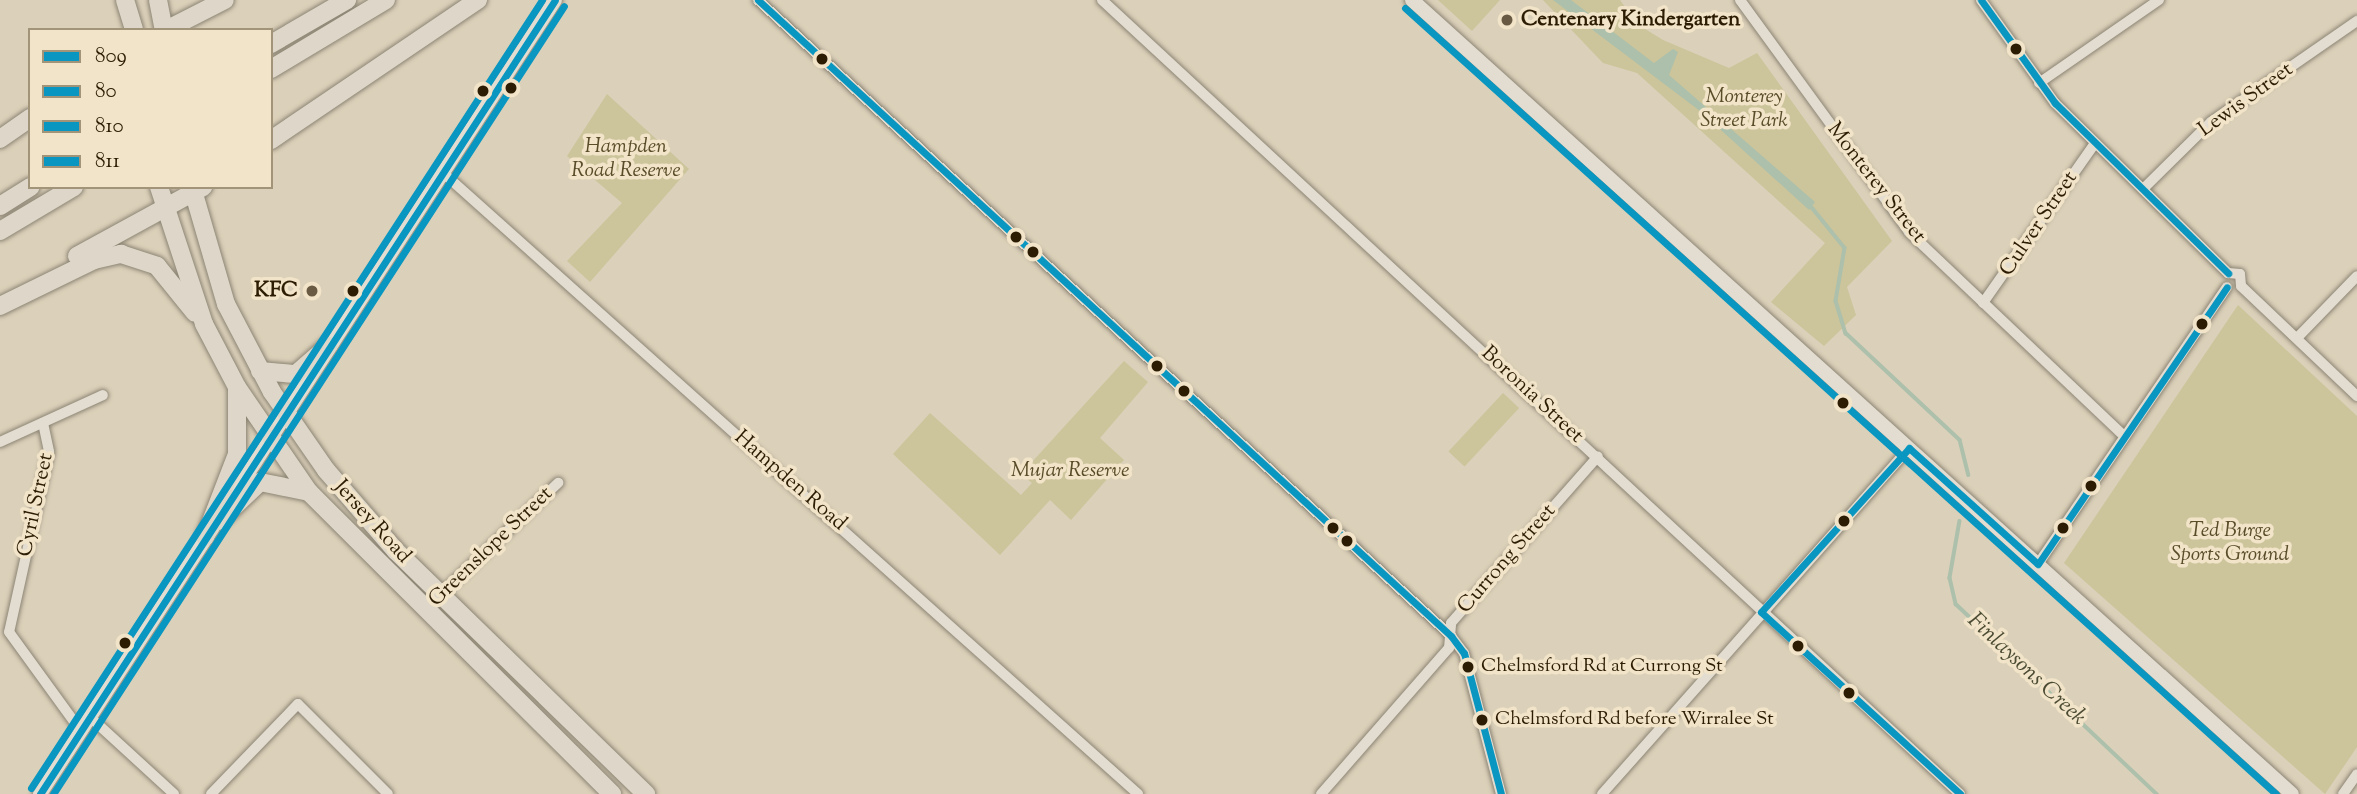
<!DOCTYPE html>
<style>
body{margin:0}
#map{position:relative;width:2357px;height:794px;overflow:hidden;background:#dbd0b9;font-family:"Sorts Mill Goudy",serif}
div>[style]{position:absolute}
.green>*{inset:0;background:#ccc49b;transform-origin:0 0}
.water>*{inset:0;background:#acc0ab}
.stream>*{height:3.5px;margin:-1.75px;padding:0 1.75px;transform-origin:1.75px;border-radius:1.75px;background:#acc0ab}
.roads{filter:drop-shadow(0 0 2px #8c8474) drop-shadow(0 0 2px #8c8474)}
.street>*{height:10px;margin:-5px;padding:0 5px;transform-origin:5px;border-radius:5px;background:#e3ddd1}
.secondary>*{height:14px;margin:-7px;padding:0 7px;transform-origin:7px;border-radius:7px;background:#e3ddd1}
.highway>*{height:18px;margin:-9px;padding:0 9px;transform-origin:9px;border-radius:9px;background:#ded7c9}
.bus-1>*{height:7px;margin:-3.5px;padding:0 3.5px;transform-origin:3.5px;border-radius:3.5px;background:#0996c0}
.bus-2>*{height:7px;margin:-3.5px;padding:0 3.5px;transform-origin:3.5px;border-radius:3.5px;background:#0996c0}
.bus-3>*{height:7px;margin:-3.5px;padding:0 3.5px;transform-origin:3.5px;border-radius:3.5px;background:#0996c0}
.bus-4>*{height:7px;margin:-3.5px;padding:0 3.5px;transform-origin:3.5px;border-radius:3.5px;background:#0996c0}
.dots>*{width:19px;height:19px;translate:-50% -50%;box-sizing:border-box;border:4px solid #f1e4c8;border-radius:50%}
span{translate:-50% -50%;white-space:nowrap;text-align:center;line-height:1.15;-webkit-text-stroke:7px #f1e4c8;paint-order:stroke}
.bus-label{font-size:19px;color:#2c1c03}
.left{translate:0 -50%;text-align:left}
.poi-label{font-size:21px;color:#2c1c03;font-weight:700}
.right{translate:-100% -50%;text-align:right}
.park-label{font-size:21px;color:#584c29;font-style:italic}
.street-label{font-size:21px;color:#2c1c03}
.water-label{font-size:23px;color:#4c4b34;font-style:italic}
.legend{position:absolute;left:28px;top:28px;width:245px;height:161px;box-sizing:border-box;background:#f1e4c8;border:2px solid #a29479;margin:0;padding:9px 12px;list-style:none;font-size:21px;color:#2c1c03}
.legend li{display:flex;align-items:center;gap:14px;height:35px}
.legend b{width:35px;border:2px solid #a29479}
</style>
<div id="map">
<div class="green">
<i style="clip-path:polygon(1438px 0,1500px 0,1472px 31px)"></i>
<i style="clip-path:polygon(1543px 0,1620px 0,1637px 24px,1663px 40px,1729px 68px,1757px 53px,1892px 241px,1847px 287px,1856px 315px,1824px 346px,1771px 302px,1825px 243px,1637px 73px,1603px 63px)"></i>
<i style="clip-path:polygon(607px 94px,689px 169px,590px 282px,567px 261px,622px 203px,567px 156px)"></i>
<i style="clip-path:polygon(2238px 305px,2357px 416px,2357px 747px,2325px 794px,2064px 563px)"></i>
<i style="clip-path:polygon(1124px 361px,1148px 382px,1100px 438px,1124px 460px,1071px 520px,1050px 500px,1000px 555px,893px 454px,930px 413px,1021px 495px,1032px 483px,1021px 474px)"></i>
<i style="left:1503px;top:393px;width:22px;height:80px;rotate:43deg"></i>
</div>
<div class="water">
<i style="clip-path:polygon(1553px 0,1571px 0,1654px 63px,1673px 49px,1678px 52px,1669px 75px,1815px 202px,1809px 210px,1700px 111px)"></i>
</div>
<div class="stream">
<i style="left:1810px;top:205px;width:55px;rotate:50.9deg"></i>
<i style="left:1845px;top:248px;width:54px;rotate:99.6deg"></i>
<i style="left:1836px;top:301px;width:34px;rotate:73deg"></i>
<i style="left:1846px;top:333px;width:156px;rotate:43.2deg"></i>
<i style="left:1960px;top:440px;width:36px;rotate:76deg"></i>
<i style="left:1960px;top:521px;width:58px;rotate:100deg"></i>
<i style="left:1950px;top:578px;width:27px;rotate:77deg"></i>
<i style="left:1956px;top:604px;width:277px;rotate:43.4deg"></i>
</div>
<div class="roads">
<div class="street">
<i style="left:758px;top:0;width:941px;rotate:42.54deg"></i>
<i style="left:1451px;top:636px;width:21px;rotate:53deg"></i>
<i style="left:1464px;top:653px;width:146px;rotate:75.3deg"></i>
<i style="left:1102px;top:0;width:1169px;rotate:42.78deg"></i>
<i style="left:1740px;top:0;width:287px;rotate:53.9deg"></i>
<i style="left:1909px;top:232px;width:296px;rotate:43.5deg"></i>
<i style="left:1981px;top:0;width:127px;rotate:54.3deg"></i>
<i style="left:2055px;top:103px;width:243px;rotate:44.5deg"></i>
<i style="left:2039px;top:83px;width:146px;rotate:-34.7deg"></i>
<i style="left:441px;top:171px;width:935px;rotate:41.79deg"></i>
<i style="left:2143px;top:189px;width:95px;rotate:-44.6deg"></i>
<i style="left:2211px;top:122px;width:178px;rotate:-34.7deg"></i>
<i style="left:2228px;top:273px;width:12px;rotate:5deg"></i>
<i style="left:2240px;top:274px;width:12px;rotate:85deg"></i>
<i style="left:2241px;top:286px;width:160px;rotate:43.5deg"></i>
<i style="left:1983px;top:303px;width:195px;rotate:-55deg"></i>
<i style="left:2297px;top:338px;width:86px;rotate:-45.9deg"></i>
<i style="left:43px;top:423px;width:30px;rotate:78deg"></i>
<i style="left:49px;top:452px;width:184px;rotate:102.5deg"></i>
<i style="left:9px;top:632px;width:122px;rotate:54deg"></i>
<i style="left:0;top:442px;width:113px;rotate:-24.5deg"></i>
<i style="left:2038px;top:564px;width:335px;rotate:-55.7deg"></i>
<i style="left:438px;top:597px;width:166px;rotate:-43.5deg"></i>
<i style="left:90px;top:717px;width:114px;rotate:42.5deg"></i>
<i style="left:211px;top:794px;width:125px;rotate:-46deg"></i>
<i style="left:298px;top:704px;width:127px;rotate:45deg"></i>
<i style="left:1321px;top:794px;width:194px;rotate:-48.8deg"></i>
<i style="left:1449px;top:648px;width:25px;rotate:-85deg"></i>
<i style="left:1451px;top:623px;width:222px;rotate:-48.6deg"></i>
<i style="left:1602px;top:794px;width:463px;rotate:-48.4deg"></i>
<i style="left:2343px;top:794px;width:24px;rotate:-55deg"></i>
</div>
<div class="secondary">
<i style="left:1412px;top:0;width:1185px;rotate:42.06deg"></i>
<i style="left:40px;top:794px;width:946px;rotate:-57.03deg"></i>
</div>
<div class="highway">
<i style="left:125px;top:0;width:31px;rotate:73deg"></i>
<i style="left:158px;top:0;width:31px;rotate:79deg"></i>
<i style="left:166px;top:30px;width:66px;rotate:-27deg"></i>
<i style="left:271px;top:44px;width:88px;rotate:-30.1deg"></i>
<i style="left:271px;top:69px;width:134px;rotate:-31deg"></i>
<i style="left:0;top:139px;width:37px;rotate:-35deg"></i>
<i style="left:271px;top:140px;width:250px;rotate:-34.1deg"></i>
<i style="left:159px;top:187px;width:144px;rotate:71.8deg"></i>
<i style="left:204px;top:324px;width:71px;rotate:62.4deg"></i>
<i style="left:237px;top:387px;width:127px;rotate:55.6deg"></i>
<i style="left:309px;top:492px;width:428px;rotate:44.9deg"></i>
<i style="left:192px;top:187px;width:122px;rotate:73.8deg"></i>
<i style="left:226px;top:304px;width:99px;rotate:62.4deg"></i>
<i style="left:272px;top:392px;width:95px;rotate:55.3deg"></i>
<i style="left:326px;top:470px;width:107px;rotate:49.2deg"></i>
<i style="left:396px;top:551px;width:349px;rotate:44.2deg"></i>
<i style="left:0;top:206px;width:36px;rotate:-32deg"></i>
<i style="left:0;top:231px;width:86px;rotate:-30.7deg"></i>
<i style="left:77px;top:256px;width:144px;rotate:-28.7deg"></i>
<i style="left:0;top:306px;width:105px;rotate:-26.1deg"></i>
<i style="left:94px;top:260px;width:28px;rotate:-13deg"></i>
<i style="left:121px;top:254px;width:38px;rotate:18deg"></i>
<i style="left:157px;top:266px;width:60px;rotate:51deg"></i>
<i style="left:260px;top:371px;width:36px;rotate:5deg"></i>
<i style="left:296px;top:374px;width:43px;rotate:-41.2deg"></i>
<i style="left:219px;top:521px;width:57px;rotate:-43.6deg"></i>
<i style="left:260px;top:482px;width:50px;rotate:11.5deg"></i>
<i style="left:205px;top:537px;width:89px;rotate:-68.9deg"></i>
<i style="left:237px;top:454px;width:65px;rotate:-90deg"></i>
</div>
</div>
<div class="bus-1">
<i style="left:758px;top:0;width:941px;rotate:42.54deg"></i>
<i style="left:1451px;top:636px;width:21px;rotate:53deg"></i>
<i style="left:1464px;top:653px;width:146px;rotate:75.3deg"></i>
<i style="left:1981px;top:0;width:127px;rotate:54.3deg"></i>
<i style="left:2055px;top:103px;width:243px;rotate:44.5deg"></i>
<i style="left:1909px;top:448px;width:173px;rotate:42deg"></i>
<i style="left:2038px;top:564px;width:335px;rotate:-55.7deg"></i>
<i style="left:1761px;top:612px;width:270px;rotate:42.4deg"></i>
<i style="left:1761px;top:612px;width:221px;rotate:-47.9deg"></i>
<i style="left:40px;top:794px;width:946px;rotate:-57.03deg"></i>
</div>
<div class="bus-2">
<i style="left:1405px;top:8px;width:1173px;rotate:42.06deg"></i>
</div>
<div class="bus-3">
<i style="left:53px;top:794px;width:939px;rotate:-57.04deg"></i>
</div>
<div class="bus-4">
<i style="left:31px;top:788px;width:939px;rotate:-57.04deg"></i>
</div>
<div class="dots">
<i style="left:1507px;top:20px;background:#695b43"></i>
<i style="left:2016px;top:49px;background:#2c1c03"></i>
<i style="left:822px;top:59px;background:#2c1c03"></i>
<i style="left:511px;top:88px;background:#2c1c03"></i>
<i style="left:483px;top:91px;background:#2c1c03"></i>
<i style="left:1016px;top:237px;background:#2c1c03"></i>
<i style="left:1033px;top:252px;background:#2c1c03"></i>
<i style="left:312px;top:291px;background:#695b43"></i>
<i style="left:353px;top:291px;background:#2c1c03"></i>
<i style="left:2202px;top:324px;background:#2c1c03"></i>
<i style="left:1157px;top:366px;background:#2c1c03"></i>
<i style="left:1184px;top:391px;background:#2c1c03"></i>
<i style="left:1843px;top:403px;background:#2c1c03"></i>
<i style="left:2091px;top:486px;background:#2c1c03"></i>
<i style="left:1844px;top:521px;background:#2c1c03"></i>
<i style="left:1333px;top:528px;background:#2c1c03"></i>
<i style="left:2063px;top:528px;background:#2c1c03"></i>
<i style="left:1347px;top:541px;background:#2c1c03"></i>
<i style="left:125px;top:643px;background:#2c1c03"></i>
<i style="left:1798px;top:646px;background:#2c1c03"></i>
<i style="left:1468px;top:667px;background:#2c1c03"></i>
<i style="left:1849px;top:693px;background:#2c1c03"></i>
<i style="left:1482px;top:720px;background:#2c1c03"></i>
</div>
<div class="bus-label">
<span class="left" style="left:1481px;top:667px">Chelmsford Rd at Currong St</span>
<span class="left" style="left:1495px;top:720px">Chelmsford Rd before Wirralee St</span>
</div>
<div class="poi-label">
<span class="left" style="left:1521px;top:20px">Centenary Kindergarten</span>
<span class="right" style="left:298px;top:291px">KFC</span>
</div>
<div class="park-label">
<span style="left:1744px;top:109px">Monterey<br>Street Park</span>
<span style="left:626px;top:159px">Hampden<br>Road Reserve</span>
<span style="left:1070px;top:471px">Mujar Reserve</span>
<span style="left:2230px;top:543px">Ted Burge<br>Sports Ground</span>
</div>
<div class="street-label">
<span style="left:2246px;top:100px;rotate:-36deg">Lewis Street</span>
<span style="left:1876px;top:183px;rotate:52deg">Monterey Street</span>
<span style="left:2039px;top:224px;rotate:-56deg">Culver Street</span>
<span style="left:1532px;top:395px;rotate:43deg">Boronia Street</span>
<span style="left:790px;top:481px;rotate:41deg">Hampden Road</span>
<span style="left:36px;top:505px;rotate:-78deg">Cyril Street</span>
<span style="left:372px;top:522px;rotate:48deg">Jersey Road</span>
<span style="left:491px;top:547px;rotate:-44deg">Greenslope Street</span>
<span style="left:1507px;top:559px;rotate:-49deg">Currong Street</span>
</div>
<div class="water-label">
<span style="left:2026px;top:670px;rotate:43deg">Finlaysons Creek</span>
</div>
<ul class="legend">
<li><b style="height:9px;background:#0996c0"></b>809</li>
<li><b style="height:9px;background:#0996c0"></b>80</li>
<li><b style="height:9px;background:#0996c0"></b>810</li>
<li><b style="height:9px;background:#0996c0"></b>811</li>
</ul>
</div>
